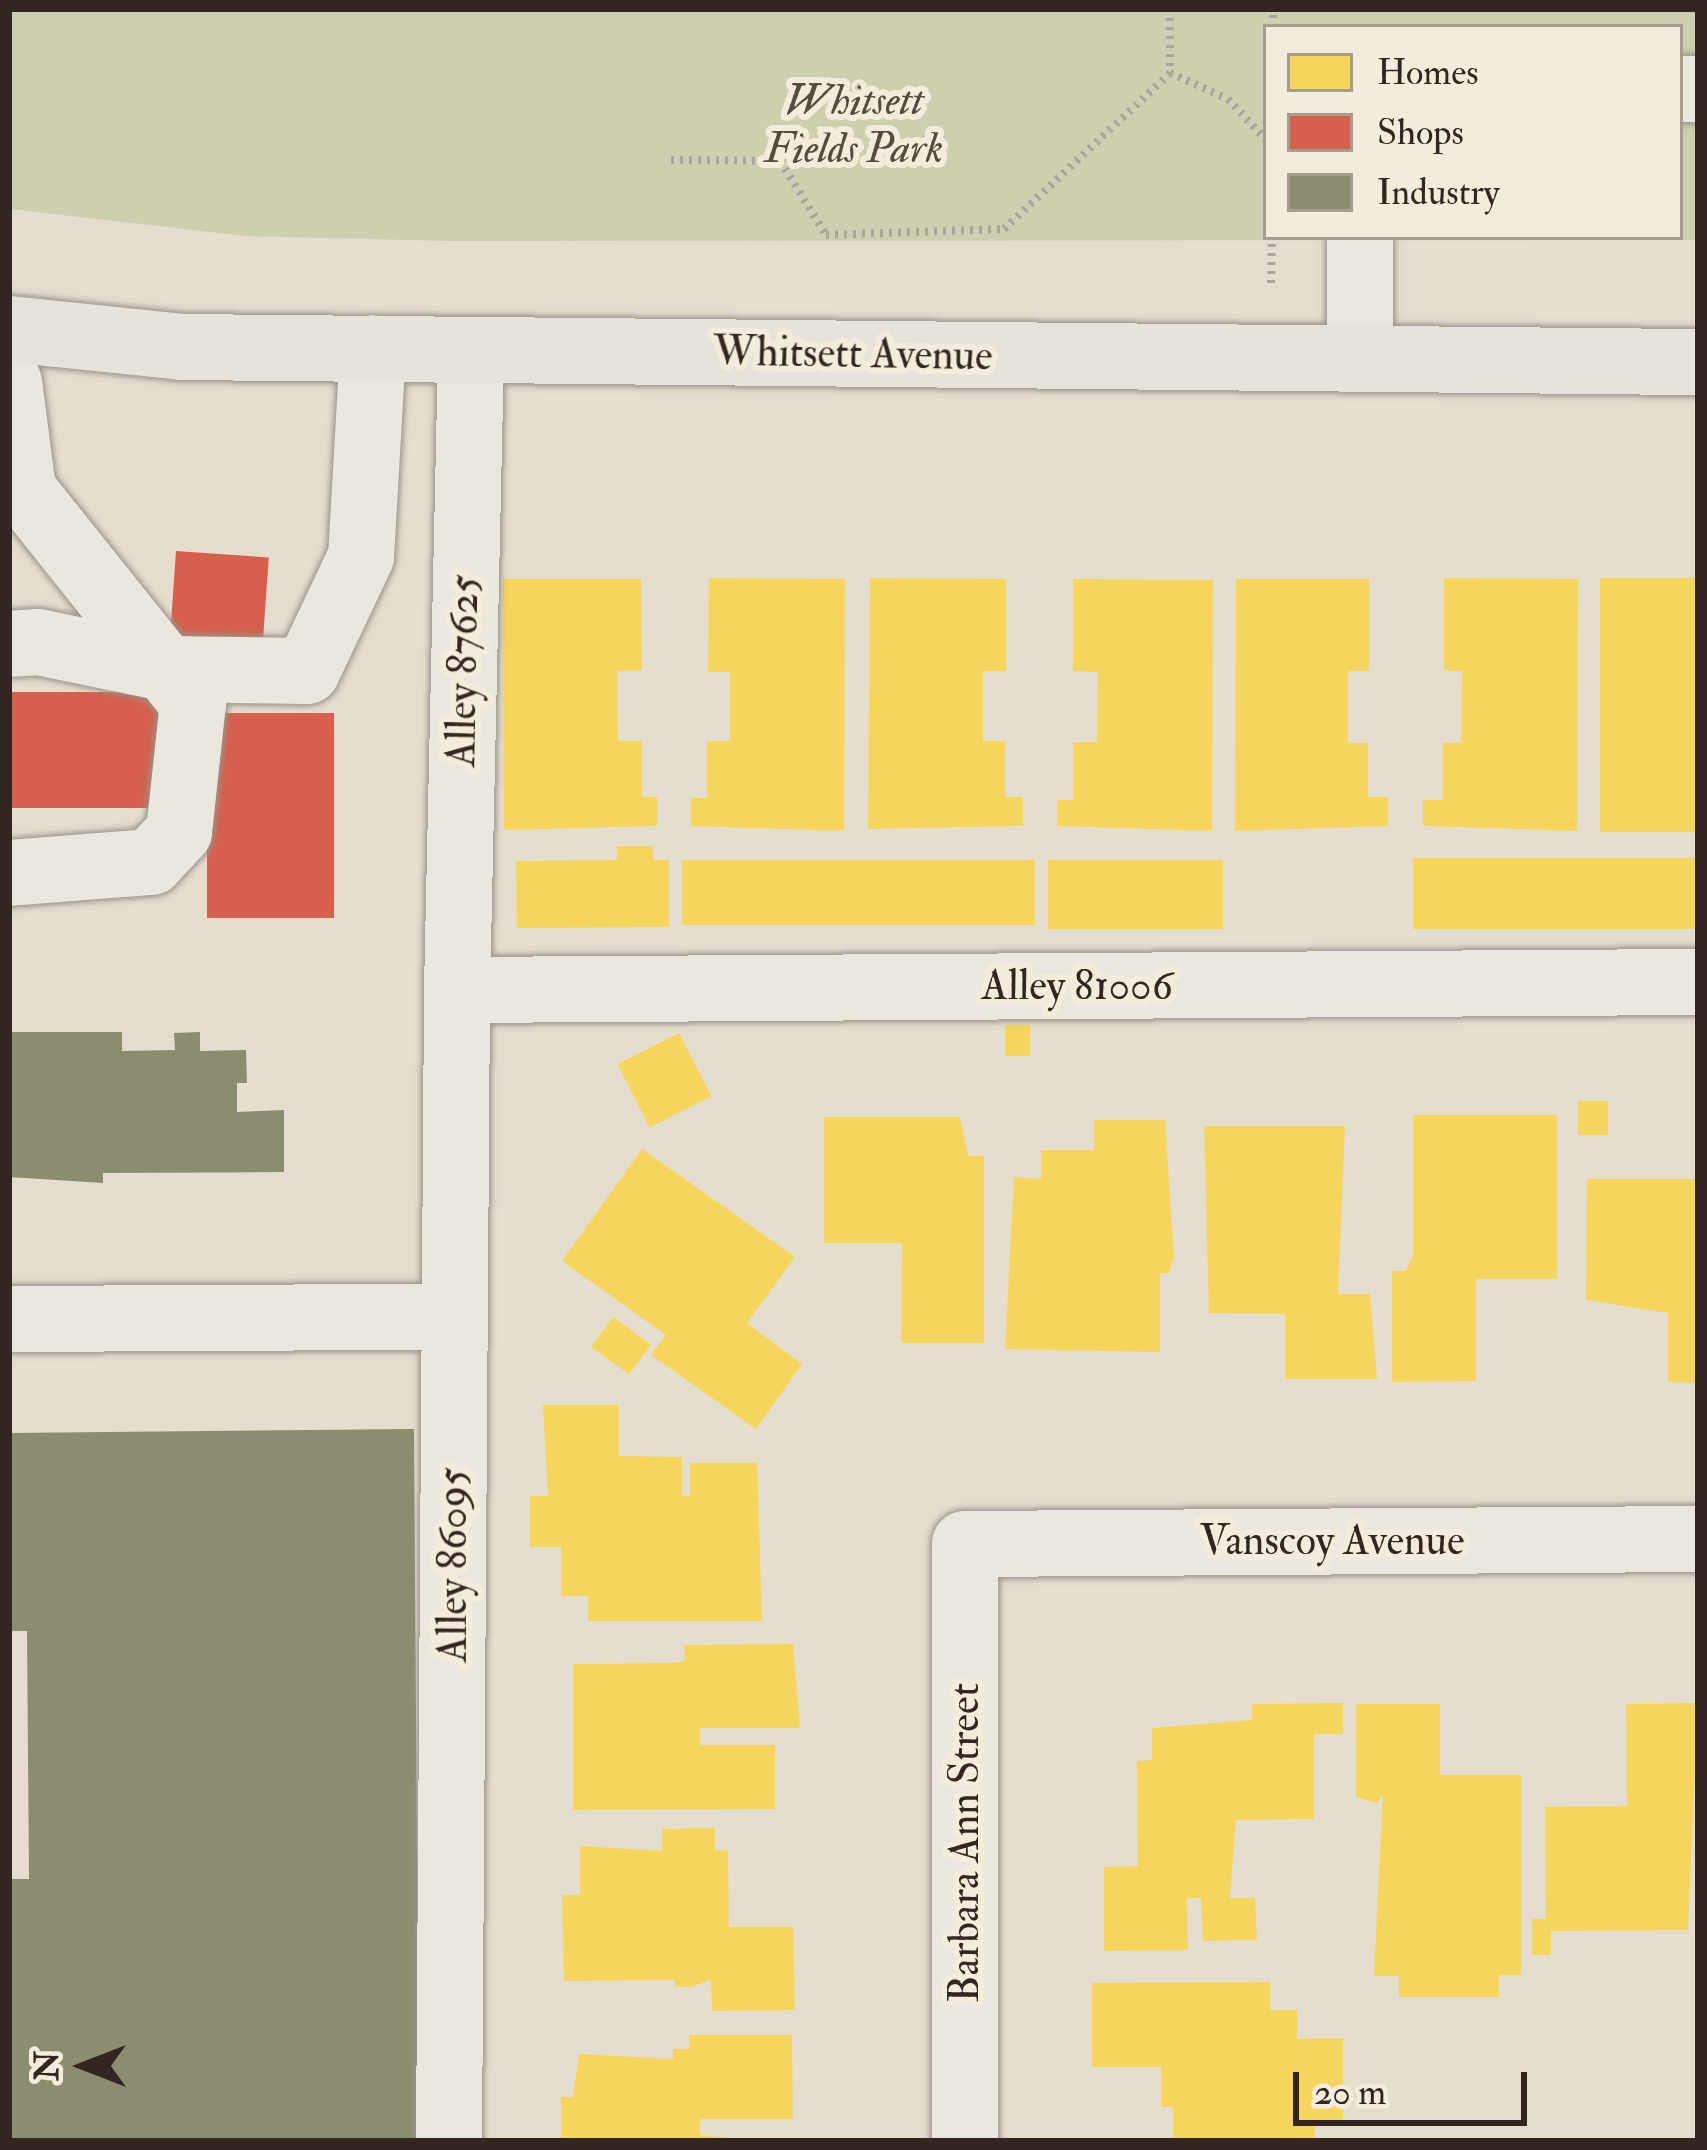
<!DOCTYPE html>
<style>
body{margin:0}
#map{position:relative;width:1707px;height:2150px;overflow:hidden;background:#e5decf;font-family:"IM FELL Double Pica",serif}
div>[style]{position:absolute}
.green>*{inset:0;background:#cecfae}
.homes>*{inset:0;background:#f6d55c;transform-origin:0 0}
.shops>*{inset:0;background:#d6604d;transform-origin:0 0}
.industry>*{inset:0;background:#8c8c6e}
.path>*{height:8px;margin-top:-4px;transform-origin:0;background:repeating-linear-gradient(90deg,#aaa69f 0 3px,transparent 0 9px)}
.roads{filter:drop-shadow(0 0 3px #99938a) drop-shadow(0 0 3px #99938a)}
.minor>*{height:66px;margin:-33px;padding:0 33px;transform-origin:33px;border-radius:33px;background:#ebe7df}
.major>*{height:66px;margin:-33px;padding:0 33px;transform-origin:33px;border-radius:33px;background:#e8e3da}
span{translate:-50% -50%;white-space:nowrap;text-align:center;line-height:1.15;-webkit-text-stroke:12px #f4ecda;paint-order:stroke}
.park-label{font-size:42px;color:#554c3d;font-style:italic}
.street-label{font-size:42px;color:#332520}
.frame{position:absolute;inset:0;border:12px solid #332520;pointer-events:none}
.legend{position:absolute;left:1263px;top:24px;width:420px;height:216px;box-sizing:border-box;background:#f4ecda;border:3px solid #a79c90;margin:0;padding:15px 21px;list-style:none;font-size:36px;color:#332520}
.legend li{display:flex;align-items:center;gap:24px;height:60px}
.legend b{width:60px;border:3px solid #a79c90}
.north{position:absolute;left:24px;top:2006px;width:120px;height:120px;-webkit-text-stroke:9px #f4ecda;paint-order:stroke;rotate:270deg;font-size:33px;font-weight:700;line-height:48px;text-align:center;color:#332520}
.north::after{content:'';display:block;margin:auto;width:42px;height:54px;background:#332520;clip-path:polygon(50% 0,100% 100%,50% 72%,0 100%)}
.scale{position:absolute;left:1293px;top:2072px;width:234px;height:54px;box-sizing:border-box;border:6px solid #332520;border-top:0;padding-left:15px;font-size:36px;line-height:42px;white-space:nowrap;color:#332520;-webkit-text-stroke:9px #f4ecda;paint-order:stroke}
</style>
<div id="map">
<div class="green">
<i style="clip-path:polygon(evenodd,9px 9px,1698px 9px,1698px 240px,449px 241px,245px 236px,9px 209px,9px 9px,1266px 27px,1680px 27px,1680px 237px,1266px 237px,1266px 27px)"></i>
</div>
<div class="homes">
<i style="clip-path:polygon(709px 578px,845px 579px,844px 831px,691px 826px,691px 798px,707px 798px,707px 741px,730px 741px,730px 672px,708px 672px)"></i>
<i style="clip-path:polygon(870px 578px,1006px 579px,1006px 671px,983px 671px,983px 741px,1005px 741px,1005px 797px,1023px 797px,1023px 826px,868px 829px)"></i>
<i style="clip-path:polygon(1444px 578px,1578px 579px,1577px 831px,1423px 826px,1423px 800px,1443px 800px,1443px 743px,1461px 743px,1462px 671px,1444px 671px)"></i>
<i style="left:1600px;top:578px;width:98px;height:254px"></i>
<i style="clip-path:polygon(503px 579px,641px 579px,642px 670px,617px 671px,618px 741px,642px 741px,642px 797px,657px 797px,657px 826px,504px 830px)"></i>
<i style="clip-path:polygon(1073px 579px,1213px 580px,1212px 831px,1057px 826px,1057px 800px,1073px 800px,1073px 742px,1097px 742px,1098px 672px,1073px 671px)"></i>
<i style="clip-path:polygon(1236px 579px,1369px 579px,1369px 671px,1348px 671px,1348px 743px,1368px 743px,1368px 797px,1388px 797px,1388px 826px,1235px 831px)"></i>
<i style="clip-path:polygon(617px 846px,653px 846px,653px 860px,669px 860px,669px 927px,517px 928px,516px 861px,617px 860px)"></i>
<i style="left:1413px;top:858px;width:285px;height:71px"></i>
<i style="left:1035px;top:860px;width:65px;height:353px;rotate:90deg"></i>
<i style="left:1223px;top:860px;width:69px;height:175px;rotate:90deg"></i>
<i style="left:1005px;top:1025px;width:25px;height:31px"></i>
<i style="left:679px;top:1033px;width:71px;height:69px;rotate:63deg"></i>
<i style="left:1578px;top:1101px;width:30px;height:34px"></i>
<i style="clip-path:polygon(1413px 1115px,1557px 1115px,1557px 1279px,1476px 1279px,1476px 1381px,1392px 1382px,1392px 1271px,1406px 1271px,1413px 1255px)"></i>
<i style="clip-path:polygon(824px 1117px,960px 1117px,968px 1156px,984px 1156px,984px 1343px,901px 1343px,902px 1243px,824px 1243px)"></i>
<i style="clip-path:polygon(1094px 1120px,1165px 1120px,1174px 1257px,1169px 1273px,1160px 1273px,1160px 1352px,1005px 1349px,1014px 1177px,1041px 1179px,1041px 1150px,1094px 1150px)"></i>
<i style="clip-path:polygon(1204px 1126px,1345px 1126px,1338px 1294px,1370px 1294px,1377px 1379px,1285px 1379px,1285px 1314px,1209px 1313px)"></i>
<i style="clip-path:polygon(642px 1149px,795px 1257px,747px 1323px,802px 1364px,756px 1429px,651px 1355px,666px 1335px,562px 1261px)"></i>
<i style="clip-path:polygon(1587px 1179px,1698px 1179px,1698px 1383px,1668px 1382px,1668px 1313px,1586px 1300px)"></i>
<i style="left:613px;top:1317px;width:47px;height:37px;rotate:36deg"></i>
<i style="clip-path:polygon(543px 1405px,619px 1405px,619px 1456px,682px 1457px,682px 1496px,690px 1496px,690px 1463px,757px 1463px,762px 1621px,588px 1621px,588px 1596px,561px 1596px,561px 1547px,530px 1547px,530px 1496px,548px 1496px)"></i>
<i style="clip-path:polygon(793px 1644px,800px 1728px,700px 1728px,700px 1745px,775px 1745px,775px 1809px,573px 1810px,573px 1664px,676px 1663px,685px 1660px,684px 1645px)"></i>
<i style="clip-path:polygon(1343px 1703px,1343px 1734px,1314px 1734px,1314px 1819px,1236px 1820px,1230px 1898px,1255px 1898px,1257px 1940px,1203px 1941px,1201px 1898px,1187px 1898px,1188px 1950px,1104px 1951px,1104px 1867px,1138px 1866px,1137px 1761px,1152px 1760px,1152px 1728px,1252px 1720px,1252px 1704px)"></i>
<i style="clip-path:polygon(1698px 1703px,1688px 1930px,1551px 1931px,1551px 1955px,1532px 1955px,1532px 1919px,1546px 1919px,1545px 1807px,1627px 1806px,1626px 1704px)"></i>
<i style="clip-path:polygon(1356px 1704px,1440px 1704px,1440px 1775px,1521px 1775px,1521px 1975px,1499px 1975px,1499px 1997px,1399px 1997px,1399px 1976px,1374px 1976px,1383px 1793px,1377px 1803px,1356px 1797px)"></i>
<i style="clip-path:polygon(715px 1828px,715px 1851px,728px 1850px,729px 1927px,793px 1927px,795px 2010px,712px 2011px,711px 1980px,691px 1987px,675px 1987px,675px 1980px,564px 1981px,562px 1895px,580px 1895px,580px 1846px,662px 1851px,662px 1829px)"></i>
<i style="clip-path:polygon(1270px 1982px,1270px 2010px,1297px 2010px,1297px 2039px,1343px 2038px,1343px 2120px,1315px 2120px,1315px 2141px,1173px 2141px,1173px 2107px,1161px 2107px,1161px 2067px,1092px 2067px,1092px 1983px)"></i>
<i style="clip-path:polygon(689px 2035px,792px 2035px,793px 2119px,700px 2119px,700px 2135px,762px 2141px,561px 2141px,561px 2097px,573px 2097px,579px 2054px,673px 2059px,673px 2049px,689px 2049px)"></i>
</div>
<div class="shops">
<i style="left:176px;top:551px;width:93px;height:92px;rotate:4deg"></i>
<i style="left:9px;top:692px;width:165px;height:116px"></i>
<i style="left:334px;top:713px;width:205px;height:127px;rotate:90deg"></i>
</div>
<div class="industry">
<i style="clip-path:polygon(9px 1032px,122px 1032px,122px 1051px,175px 1050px,174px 1033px,200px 1032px,200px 1051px,246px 1050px,247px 1083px,237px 1083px,237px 1112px,284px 1110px,284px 1172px,103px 1173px,103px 1183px,9px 1177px)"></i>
<i style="clip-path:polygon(414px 1429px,419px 2141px,9px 2141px,9px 1879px,29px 1879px,27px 1631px,9px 1631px,9px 1433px)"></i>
</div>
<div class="path">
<i style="left:1170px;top:9px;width:64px;rotate:90deg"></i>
<i style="left:1170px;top:73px;width:64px;rotate:24.1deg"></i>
<i style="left:1228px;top:99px;width:56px;rotate:47.2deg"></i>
<i style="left:1273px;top:27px;width:18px;rotate:-90deg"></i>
<i style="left:671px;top:160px;width:109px;rotate:0.5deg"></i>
<i style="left:780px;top:161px;width:87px;rotate:58.1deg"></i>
<i style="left:826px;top:235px;width:178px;rotate:-1.9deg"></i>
<i style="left:1004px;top:229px;width:228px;rotate:-43.2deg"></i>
<i style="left:1271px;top:283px;width:46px;rotate:-88.8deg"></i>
</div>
<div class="roads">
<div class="minor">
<i style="left:1680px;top:89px;width:18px"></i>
<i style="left:1360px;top:237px;width:122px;rotate:90deg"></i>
<i style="left:9px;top:382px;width:109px;rotate:82.6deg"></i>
<i style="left:23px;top:490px;width:273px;rotate:51.4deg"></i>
<i style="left:193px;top:703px;width:130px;rotate:96.2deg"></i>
<i style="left:179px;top:832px;width:41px;rotate:133deg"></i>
<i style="left:151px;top:862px;width:142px;rotate:175.6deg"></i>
<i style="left:9px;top:644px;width:29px;rotate:-4deg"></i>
<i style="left:38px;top:642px;width:134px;rotate:11.6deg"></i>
<i style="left:169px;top:669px;width:138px;rotate:0.8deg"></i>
<i style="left:307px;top:671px;width:126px;rotate:-64.7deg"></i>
<i style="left:361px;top:557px;width:209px;rotate:-86.7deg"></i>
<i style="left:457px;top:990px;width:1241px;rotate:-0.37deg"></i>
<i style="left:9px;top:1319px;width:445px;rotate:-0.3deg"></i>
<i style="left:449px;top:2141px;width:1151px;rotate:-89.6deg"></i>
<i style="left:457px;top:990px;width:638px;rotate:-88.74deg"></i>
<i style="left:965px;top:2141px;width:597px;rotate:-90deg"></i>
<i style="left:965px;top:1544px;width:733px;rotate:-0.39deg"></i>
</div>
<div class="major">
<i style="left:9px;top:329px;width:174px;rotate:5.9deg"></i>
<i style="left:182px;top:347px;width:1516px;rotate:0.57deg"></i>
</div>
</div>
<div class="park-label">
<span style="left:854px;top:125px">Whitsett<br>Fields Park</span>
</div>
<div class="street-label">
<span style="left:853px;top:354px;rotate:1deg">Whitsett Avenue</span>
<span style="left:463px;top:671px;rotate:-89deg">Alley 87625</span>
<span style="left:1077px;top:986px">Alley 81006</span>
<span style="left:1332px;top:1541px">Vanscoy Avenue</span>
<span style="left:453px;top:1565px;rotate:-90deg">Alley 86095</span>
<span style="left:965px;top:1843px;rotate:-90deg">Barbara Ann Street</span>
</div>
<div class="frame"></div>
<ul class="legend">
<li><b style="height:33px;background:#f6d55c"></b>Homes</li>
<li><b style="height:33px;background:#d6604d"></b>Shops</li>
<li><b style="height:33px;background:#8c8c6e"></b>Industry</li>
</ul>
<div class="north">N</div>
<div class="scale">20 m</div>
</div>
